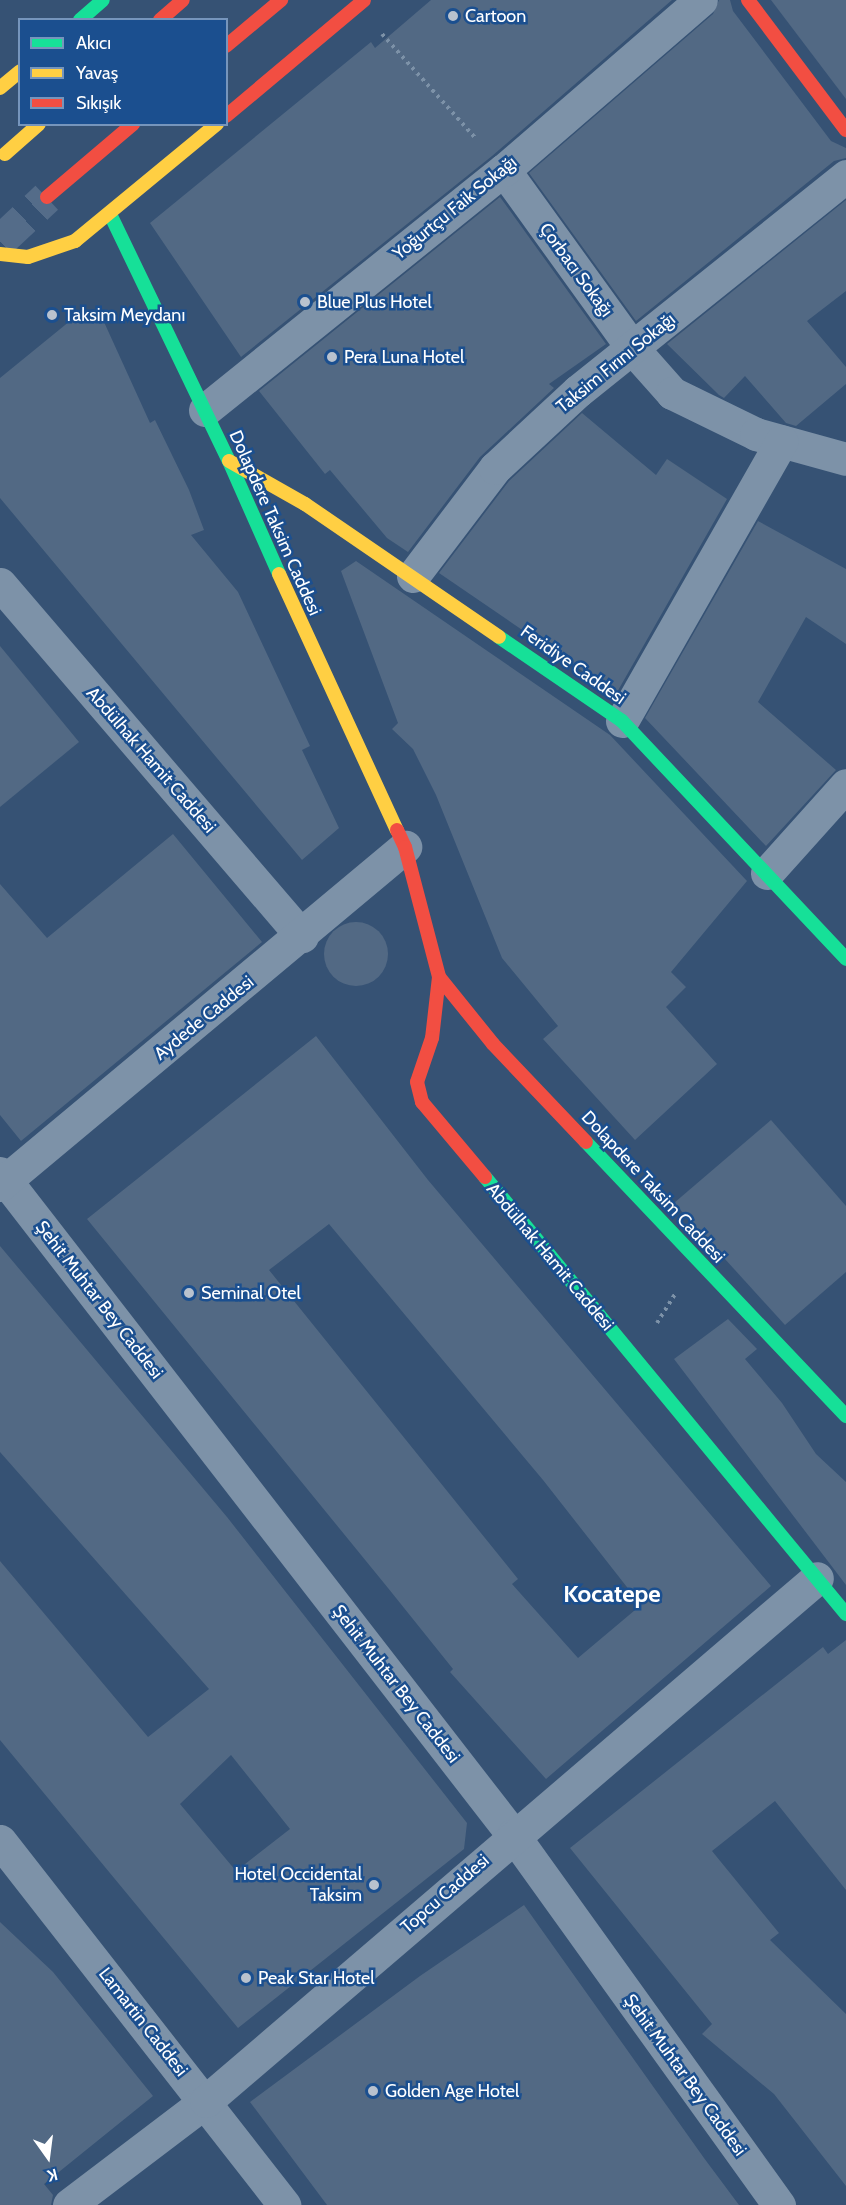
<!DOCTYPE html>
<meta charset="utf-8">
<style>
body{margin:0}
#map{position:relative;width:846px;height:2205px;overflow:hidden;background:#365274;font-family:Cabin,sans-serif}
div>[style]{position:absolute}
.building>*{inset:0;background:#526984}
.round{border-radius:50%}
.primary-tunnel>*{height:33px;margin-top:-16.5px;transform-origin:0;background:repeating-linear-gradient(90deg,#546c89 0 33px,transparent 0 49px)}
.path>*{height:4px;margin-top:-2px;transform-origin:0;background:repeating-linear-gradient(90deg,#7d92a8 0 3px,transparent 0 7.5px)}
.street>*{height:33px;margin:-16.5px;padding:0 16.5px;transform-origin:16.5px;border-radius:16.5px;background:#7d92a8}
.fast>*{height:14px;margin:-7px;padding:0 7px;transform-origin:7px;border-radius:7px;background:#16e098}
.slow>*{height:14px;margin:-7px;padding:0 7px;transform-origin:7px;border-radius:7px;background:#ffcf43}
.jam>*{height:14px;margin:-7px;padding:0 7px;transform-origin:7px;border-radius:7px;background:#f24e42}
.dots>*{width:16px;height:16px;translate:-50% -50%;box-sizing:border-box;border:3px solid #1b4f8f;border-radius:50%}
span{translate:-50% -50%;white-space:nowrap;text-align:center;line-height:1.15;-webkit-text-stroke:5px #1b4f8f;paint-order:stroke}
.poi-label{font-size:18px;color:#fff}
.left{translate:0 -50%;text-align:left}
.right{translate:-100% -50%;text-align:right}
.street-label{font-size:18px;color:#fff}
.district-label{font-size:24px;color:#fff;font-weight:700}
.legend{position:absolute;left:18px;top:18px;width:210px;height:108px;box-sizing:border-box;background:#1b4f8f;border:2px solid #7695bc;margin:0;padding:8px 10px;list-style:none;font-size:18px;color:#fff}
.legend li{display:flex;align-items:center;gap:12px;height:30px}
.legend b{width:30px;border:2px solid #7695bc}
.north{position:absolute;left:18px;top:2127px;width:60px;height:60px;-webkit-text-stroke:4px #1b4f8f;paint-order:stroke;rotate:166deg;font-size:16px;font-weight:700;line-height:24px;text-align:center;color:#fff}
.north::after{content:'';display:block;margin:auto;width:21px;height:27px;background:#fff;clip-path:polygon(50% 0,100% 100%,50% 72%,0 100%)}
</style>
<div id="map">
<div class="building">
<i style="clip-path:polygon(431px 0,672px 0,492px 156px,241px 357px,150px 223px,371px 42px,375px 48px)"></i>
<i style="clip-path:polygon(719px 0,730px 0,733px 11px,831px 141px,846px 148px,846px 158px,834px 161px,636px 321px,529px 173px,713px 14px)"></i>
<i style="clip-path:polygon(771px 0,846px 0,846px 99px)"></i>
<i style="clip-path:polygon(500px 197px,606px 344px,549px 384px,554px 388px,480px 457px,408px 552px,387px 538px,330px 470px,325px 474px,259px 391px)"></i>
<i style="clip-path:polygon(846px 200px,846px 291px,807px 321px,846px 367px,846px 384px,796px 426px,786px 423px,745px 376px,724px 398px,719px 395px,667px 344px)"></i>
<i style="clip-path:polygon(81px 312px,104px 322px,150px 423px,155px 420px,189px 490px,204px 530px,191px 535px,238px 592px,310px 746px,302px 750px,339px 828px,302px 860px,0 498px,0 378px)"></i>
<i style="clip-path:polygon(582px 413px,656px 475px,667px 459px,727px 499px,616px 694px,439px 573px,509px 481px)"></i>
<i style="clip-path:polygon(758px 521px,846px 569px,846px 644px,806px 617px,758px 702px,836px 770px,766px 846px,645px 718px)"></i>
<i style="clip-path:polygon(356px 561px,610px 735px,747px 881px,671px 972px,686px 987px,666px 1007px,717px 1064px,635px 1140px,543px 1039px,558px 1026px,502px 958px,436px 795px,413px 749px,392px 729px,398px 723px,341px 571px)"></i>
<i style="clip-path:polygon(0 646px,79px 742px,0 807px)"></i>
<i style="clip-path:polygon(173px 834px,262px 942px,21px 1141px,0 1115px,0 884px,47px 938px)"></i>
<i class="round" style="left:324px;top:922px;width:64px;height:64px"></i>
<i style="clip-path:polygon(evenodd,316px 1036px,428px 1180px,771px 1586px,546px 1779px,450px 1672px,453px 1669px,388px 1588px,87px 1219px,316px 1036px,329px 1224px,543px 1480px,641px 1605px,578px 1658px,512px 1584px,518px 1579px,269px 1270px,329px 1224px)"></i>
<i style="clip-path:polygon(771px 1120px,846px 1206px,846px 1272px,785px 1325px,674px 1203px)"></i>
<i style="clip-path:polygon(evenodd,0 1246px,227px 1517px,467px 1823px,464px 1849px,238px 2028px,0 1740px,0 1561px,148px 1737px,209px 1689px,0 1452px,0 1246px,231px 1755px,290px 1829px,236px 1871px,180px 1804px,231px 1755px)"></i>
<i style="clip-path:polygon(728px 1319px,757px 1349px,745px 1359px,782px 1403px,816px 1454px,846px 1482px,846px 1585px,674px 1359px)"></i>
<i style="clip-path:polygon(846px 1640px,846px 1890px,775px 1801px,712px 1851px,779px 1933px,770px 1940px,846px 2014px,846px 2186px,774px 2094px,702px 2034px,712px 2024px,570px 1848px,823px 1647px,828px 1654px)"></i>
<i style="clip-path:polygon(524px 1905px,704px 2158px,739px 2205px,327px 2205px,250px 2102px,420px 1976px)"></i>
<i style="clip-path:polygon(0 1922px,53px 1972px,153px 2096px,44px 2184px,53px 2195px,51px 2205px,0 2205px)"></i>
</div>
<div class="primary-tunnel">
<i style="left:0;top:241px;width:64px;rotate:-43.1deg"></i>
</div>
<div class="path">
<i style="left:382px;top:34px;width:142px;rotate:48.1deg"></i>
<i style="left:657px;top:1323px;width:34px;rotate:-58deg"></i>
</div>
<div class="street">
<i style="left:504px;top:170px;width:221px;rotate:54.2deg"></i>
<i style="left:633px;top:349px;width:59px;rotate:48.4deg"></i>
<i style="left:672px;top:393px;width:93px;rotate:26deg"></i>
<i style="left:756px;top:434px;width:93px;rotate:15.5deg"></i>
<i style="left:205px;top:410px;width:383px;rotate:-38.8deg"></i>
<i style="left:504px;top:170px;width:260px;rotate:-40.8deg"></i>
<i style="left:413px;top:576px;width:136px;rotate:-52.8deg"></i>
<i style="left:495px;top:468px;width:113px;rotate:-42.9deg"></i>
<i style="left:578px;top:391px;width:344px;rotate:-38.7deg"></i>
<i style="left:0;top:584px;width:464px;rotate:49.4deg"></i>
<i style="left:622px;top:721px;width:322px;rotate:-60.3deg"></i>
<i style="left:767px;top:873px;width:118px;rotate:-48.1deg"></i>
<i style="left:0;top:1173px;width:838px;rotate:52.23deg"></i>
<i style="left:513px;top:1835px;width:456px;rotate:54.3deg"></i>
<i style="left:0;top:1185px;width:528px;rotate:-39.85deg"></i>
<i style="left:0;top:1841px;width:462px;rotate:52deg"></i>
<i style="left:69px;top:2205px;width:172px;rotate:-37.2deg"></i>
<i style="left:206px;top:2101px;width:804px;rotate:-40.56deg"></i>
</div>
<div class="fast">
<i style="left:80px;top:20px;width:30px;rotate:-41deg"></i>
<i style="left:110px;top:214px;width:274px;rotate:64.3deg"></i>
<i style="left:229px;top:461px;width:124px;rotate:66.1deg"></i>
<i style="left:499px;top:637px;width:149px;rotate:34.3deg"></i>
<i style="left:622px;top:721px;width:327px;rotate:46.7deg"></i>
<i style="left:586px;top:1142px;width:378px;rotate:46.5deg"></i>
<i style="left:485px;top:1177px;width:567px;rotate:50.44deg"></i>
</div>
<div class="slow">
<i style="left:0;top:88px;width:26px;rotate:-40deg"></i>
<i style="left:5px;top:154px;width:45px;rotate:-41.4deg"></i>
<i style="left:0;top:254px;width:28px;rotate:6deg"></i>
<i style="left:28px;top:257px;width:50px;rotate:-18.8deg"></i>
<i style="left:75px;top:241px;width:184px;rotate:-39.5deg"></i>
<i style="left:229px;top:461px;width:87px;rotate:29.5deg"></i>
<i style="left:305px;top:504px;width:235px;rotate:34.4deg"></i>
<i style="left:279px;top:574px;width:282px;rotate:65.3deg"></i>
</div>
<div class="jam">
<i style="left:748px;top:0;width:163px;rotate:53deg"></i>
<i style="left:160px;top:20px;width:30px;rotate:-41deg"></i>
<i style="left:226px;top:46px;width:72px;rotate:-39.9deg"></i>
<i style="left:226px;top:116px;width:180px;rotate:-40deg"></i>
<i style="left:47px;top:197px;width:113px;rotate:-40.3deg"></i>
<i style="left:397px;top:830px;width:19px;rotate:65deg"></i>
<i style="left:405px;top:847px;width:134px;rotate:75.3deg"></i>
<i style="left:439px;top:977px;width:61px;rotate:96.5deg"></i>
<i style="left:432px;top:1038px;width:46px;rotate:108.8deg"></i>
<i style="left:417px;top:1082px;width:21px;rotate:76deg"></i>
<i style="left:422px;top:1102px;width:98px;rotate:50deg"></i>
<i style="left:439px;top:977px;width:86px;rotate:51.1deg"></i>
<i style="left:493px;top:1044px;width:135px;rotate:46.5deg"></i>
</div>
<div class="dots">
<i style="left:453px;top:16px;background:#b9c2ce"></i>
<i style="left:305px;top:302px;background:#b9c2ce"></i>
<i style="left:52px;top:315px;background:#b9c2ce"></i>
<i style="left:332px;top:357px;background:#b9c2ce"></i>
<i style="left:189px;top:1293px;background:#b9c2ce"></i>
<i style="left:374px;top:1885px;background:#b9c2ce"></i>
<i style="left:246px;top:1978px;background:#b9c2ce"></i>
<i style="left:373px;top:2091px;background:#b9c2ce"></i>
</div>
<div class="poi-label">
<span class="left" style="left:465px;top:16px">Cartoon</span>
<span class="left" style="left:317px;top:302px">Blue Plus Hotel</span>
<span class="left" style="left:64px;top:315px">Taksim Meydanı</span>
<span class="left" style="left:344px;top:357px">Pera Luna Hotel</span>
<span class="left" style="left:201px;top:1293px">Seminal Otel</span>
<span class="right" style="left:362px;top:1885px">Hotel Occidental<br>Taksim</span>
<span class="left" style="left:258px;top:1978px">Peak Star Hotel</span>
<span class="left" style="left:385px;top:2091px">Golden Age Hotel</span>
</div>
<div class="street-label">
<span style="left:455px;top:208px;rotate:-39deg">Yoğurtçu Faik Sokağı</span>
<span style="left:576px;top:270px;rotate:54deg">Çorbacı Sokağı</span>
<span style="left:616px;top:363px;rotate:-39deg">Taksim Fırını Sokağı</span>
<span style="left:275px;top:523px;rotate:66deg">Dolapdere Taksim Caddesi</span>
<span style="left:573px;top:665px;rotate:35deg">Feridiye Caddesi</span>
<span style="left:151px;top:760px;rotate:49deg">Abdülhak Hamit Caddesi</span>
<span style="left:204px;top:1018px;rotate:-39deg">Aydede Caddesi</span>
<span style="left:653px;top:1187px;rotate:47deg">Dolapdere Taksim Caddesi</span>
<span style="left:550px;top:1257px;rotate:50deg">Abdülhak Hamit Caddesi</span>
<span style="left:99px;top:1300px;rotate:52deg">Şehit Muhtar Bey Caddesi</span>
<span style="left:396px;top:1684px;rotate:52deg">Şehit Muhtar Bey Caddesi</span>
<span style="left:445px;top:1894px;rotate:-41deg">Topcu Caddesi</span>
<span style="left:143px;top:2022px;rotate:52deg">Lamartin Caddesi</span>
<span style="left:685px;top:2075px;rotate:54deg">Şehit Muhtar Bey Caddesi</span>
</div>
<div class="district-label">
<span style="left:612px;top:1594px">Kocatepe</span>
</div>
<ul class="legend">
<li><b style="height:8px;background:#16e098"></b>Akıcı</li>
<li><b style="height:8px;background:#ffcf43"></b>Yavaş</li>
<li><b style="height:8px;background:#f24e42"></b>Sıkışık</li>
</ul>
<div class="north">K</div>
</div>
